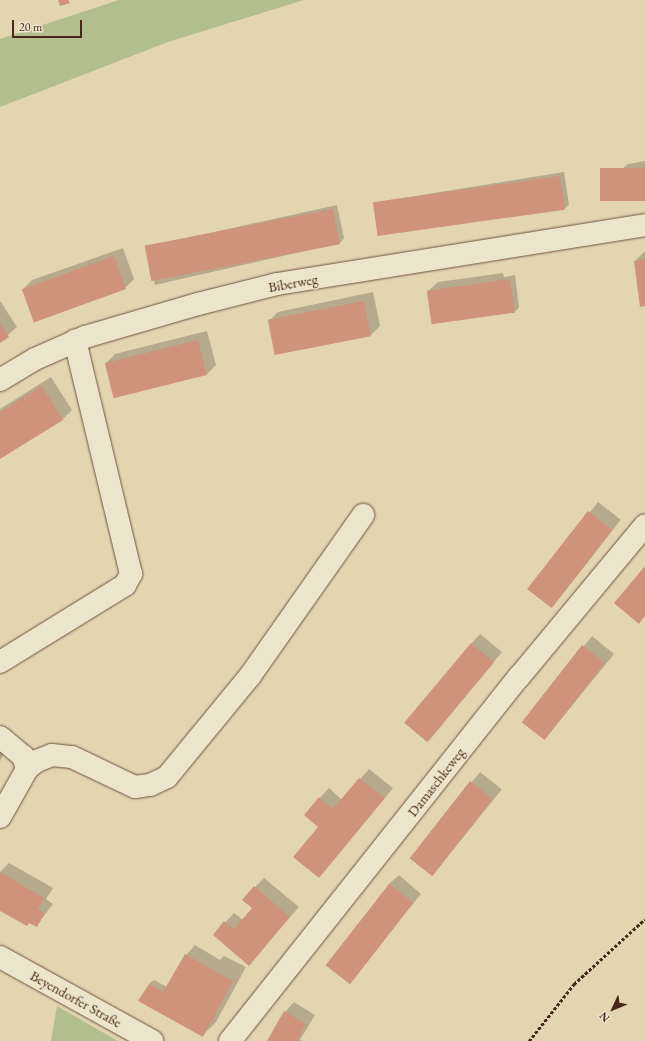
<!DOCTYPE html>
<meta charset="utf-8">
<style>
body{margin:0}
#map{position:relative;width:645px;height:1041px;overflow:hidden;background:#e4d5b1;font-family:"EB Garamond",serif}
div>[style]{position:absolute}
.green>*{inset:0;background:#b2be8d}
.shadow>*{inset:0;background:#0003;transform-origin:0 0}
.building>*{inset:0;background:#cf937c;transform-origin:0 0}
.path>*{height:2.5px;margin-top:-1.25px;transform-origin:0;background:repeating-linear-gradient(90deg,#472719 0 3px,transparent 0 5px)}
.roads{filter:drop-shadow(0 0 1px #6e523f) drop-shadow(0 0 1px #6e523f)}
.minor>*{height:22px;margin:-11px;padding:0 11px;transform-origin:11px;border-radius:11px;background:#ede4cc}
span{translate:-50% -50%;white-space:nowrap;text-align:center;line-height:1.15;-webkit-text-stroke:3px #ede4cc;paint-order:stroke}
.street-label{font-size:14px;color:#472719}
.north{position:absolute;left:593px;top:989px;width:40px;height:40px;-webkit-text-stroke:3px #ede4cc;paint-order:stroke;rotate:226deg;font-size:11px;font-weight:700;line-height:16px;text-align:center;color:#472719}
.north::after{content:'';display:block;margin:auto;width:14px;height:18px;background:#472719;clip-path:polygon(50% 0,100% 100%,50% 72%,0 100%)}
.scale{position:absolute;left:12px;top:20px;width:70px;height:18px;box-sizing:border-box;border:2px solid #472719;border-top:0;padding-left:5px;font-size:12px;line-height:14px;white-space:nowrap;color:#472719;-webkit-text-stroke:3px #ede4cc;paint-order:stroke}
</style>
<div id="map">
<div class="green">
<i style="clip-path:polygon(119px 0,304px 0,168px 42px,0 107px,0 39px)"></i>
<i style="clip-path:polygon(57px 1006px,118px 1041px,51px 1041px)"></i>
</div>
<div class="shadow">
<i style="clip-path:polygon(645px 161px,645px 200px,602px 175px,606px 171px,623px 168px,628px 164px)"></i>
<i style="clip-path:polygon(564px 172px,569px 205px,564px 209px,374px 206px,378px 202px)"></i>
<i style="clip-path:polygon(337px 205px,344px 238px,340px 243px,155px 285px,146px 250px,151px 246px)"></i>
<i style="clip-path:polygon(123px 248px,134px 279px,125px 288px,23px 289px,32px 280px)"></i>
<i style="clip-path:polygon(644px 252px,645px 252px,645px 305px,635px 261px)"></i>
<i style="clip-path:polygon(503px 273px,504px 277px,515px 275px,519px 307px,515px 312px,428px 291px,438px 282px)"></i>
<i style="clip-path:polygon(373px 292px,380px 326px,371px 335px,269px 321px,278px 312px)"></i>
<i style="clip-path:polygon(0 301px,17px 327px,0 342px)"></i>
<i style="clip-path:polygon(207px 331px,216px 365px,206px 375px,106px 363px,115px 354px)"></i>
<i style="clip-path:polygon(51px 377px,72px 410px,63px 419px,0 457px,0 409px)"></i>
<i style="left:598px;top:502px;width:29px;height:110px;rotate:38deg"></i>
<i style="clip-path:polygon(480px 634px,502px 652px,428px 742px,471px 644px)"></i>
<i style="clip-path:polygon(592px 636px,614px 654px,545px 739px,542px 698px)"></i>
<i style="clip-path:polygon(0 740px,9px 745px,0 761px)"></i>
<i style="clip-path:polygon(369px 769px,393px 788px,319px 877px,320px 798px,329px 788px,342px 800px)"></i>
<i style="left:480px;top:772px;width:28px;height:111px;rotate:39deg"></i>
<i style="clip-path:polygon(9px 863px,53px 888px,46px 899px,53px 904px,36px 926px,30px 922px,27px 925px,0 909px,0 872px)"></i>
<i style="clip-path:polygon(399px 875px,421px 894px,348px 982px,389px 884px)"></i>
<i style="clip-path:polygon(264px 878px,299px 907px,249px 964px,214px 935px,234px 913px,243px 920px,253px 908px,255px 887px)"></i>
<i style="clip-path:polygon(195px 945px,220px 960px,224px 956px,246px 967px,216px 1022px,203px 1035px,149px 984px,154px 980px,167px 987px,186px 955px)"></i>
<i style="clip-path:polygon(294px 1002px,315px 1015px,300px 1040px,303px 1041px,268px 1041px,285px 1012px)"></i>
</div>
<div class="building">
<i style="clip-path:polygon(58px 0,68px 0,70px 3px,60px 6px)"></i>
<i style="left:645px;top:168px;width:33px;height:45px;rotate:90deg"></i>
<i style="left:560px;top:176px;width:34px;height:189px;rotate:82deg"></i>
<i style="left:333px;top:209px;width:36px;height:192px;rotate:79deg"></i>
<i style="left:114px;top:256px;width:35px;height:98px;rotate:70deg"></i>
<i style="clip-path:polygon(645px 259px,645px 306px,640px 307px,634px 261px)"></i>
<i style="left:510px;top:279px;width:34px;height:84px;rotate:82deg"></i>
<i style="left:364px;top:301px;width:36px;height:98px;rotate:79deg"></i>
<i style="clip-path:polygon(0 324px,9px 337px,0 343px)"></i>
<i style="left:198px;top:340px;width:36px;height:96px;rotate:76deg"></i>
<i style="clip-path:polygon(42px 386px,63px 420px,0 459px,0 412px)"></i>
<i style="left:588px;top:511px;width:31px;height:99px;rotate:38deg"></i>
<i style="clip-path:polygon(645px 566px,645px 616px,639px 624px,614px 603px)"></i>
<i style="left:471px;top:643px;width:30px;height:104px;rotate:40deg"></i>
<i style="left:582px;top:645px;width:29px;height:98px;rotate:38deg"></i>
<i style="clip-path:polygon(359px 778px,385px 798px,319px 878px,293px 857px,318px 827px,304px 815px,319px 797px,333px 809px)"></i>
<i style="left:470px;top:781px;width:29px;height:98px;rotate:38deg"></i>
<i style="clip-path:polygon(0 872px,44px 898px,38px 909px,45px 913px,37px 927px,29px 923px,27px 926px,0 911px)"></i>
<i style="left:389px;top:884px;width:31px;height:103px;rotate:38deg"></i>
<i style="clip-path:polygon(254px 886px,290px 917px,249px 966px,213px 935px,224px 921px,234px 929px,252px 908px,242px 900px)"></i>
<i style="clip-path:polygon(185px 954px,233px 981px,203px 1037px,138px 1001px,149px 984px,163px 992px)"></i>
<i style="clip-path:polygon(284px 1011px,306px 1024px,297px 1041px,267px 1041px)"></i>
</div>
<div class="path">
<i style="left:529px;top:1041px;width:73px;rotate:-51.7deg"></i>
<i style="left:574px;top:984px;width:96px;rotate:-42.5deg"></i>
</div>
<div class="roads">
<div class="minor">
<i style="left:0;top:380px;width:41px;rotate:-31deg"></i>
<i style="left:35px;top:359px;width:55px;rotate:-23.7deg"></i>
<i style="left:85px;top:337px;width:118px;rotate:-16.3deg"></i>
<i style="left:198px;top:304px;width:81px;rotate:-14.2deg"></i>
<i style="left:277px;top:284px;width:373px;rotate:-9.1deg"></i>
<i style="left:0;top:662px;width:147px;rotate:-31.6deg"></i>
<i style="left:125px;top:585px;width:13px;rotate:-61deg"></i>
<i style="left:131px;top:574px;width:240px;rotate:-103.5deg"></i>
<i style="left:0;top:737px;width:30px;rotate:40deg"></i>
<i style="left:23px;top:756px;width:14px;rotate:73deg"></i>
<i style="left:0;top:817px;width:55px;rotate:-60.6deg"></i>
<i style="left:27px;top:769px;width:13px;rotate:-39deg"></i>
<i style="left:37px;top:761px;width:16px;rotate:-22deg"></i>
<i style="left:52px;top:755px;width:20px;rotate:6deg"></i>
<i style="left:72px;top:757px;width:70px;rotate:25.5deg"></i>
<i style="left:135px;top:787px;width:15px;rotate:-8deg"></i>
<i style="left:150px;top:785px;width:19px;rotate:-25deg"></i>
<i style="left:167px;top:777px;width:131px;rotate:-50.6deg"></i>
<i style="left:250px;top:676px;width:197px;rotate:-54.9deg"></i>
<i style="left:0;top:957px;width:174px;rotate:28.9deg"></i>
<i style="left:230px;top:1041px;width:465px;rotate:-51.6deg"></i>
<i style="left:519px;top:677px;width:197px;rotate:-50.3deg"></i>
</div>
</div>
<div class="street-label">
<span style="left:293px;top:283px;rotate:-10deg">Biberweg</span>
<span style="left:436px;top:782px;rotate:-52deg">Damaschkeweg</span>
<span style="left:76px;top:999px;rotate:29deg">Beyendorfer Straße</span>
</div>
<div class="north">N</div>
<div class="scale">20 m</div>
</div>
